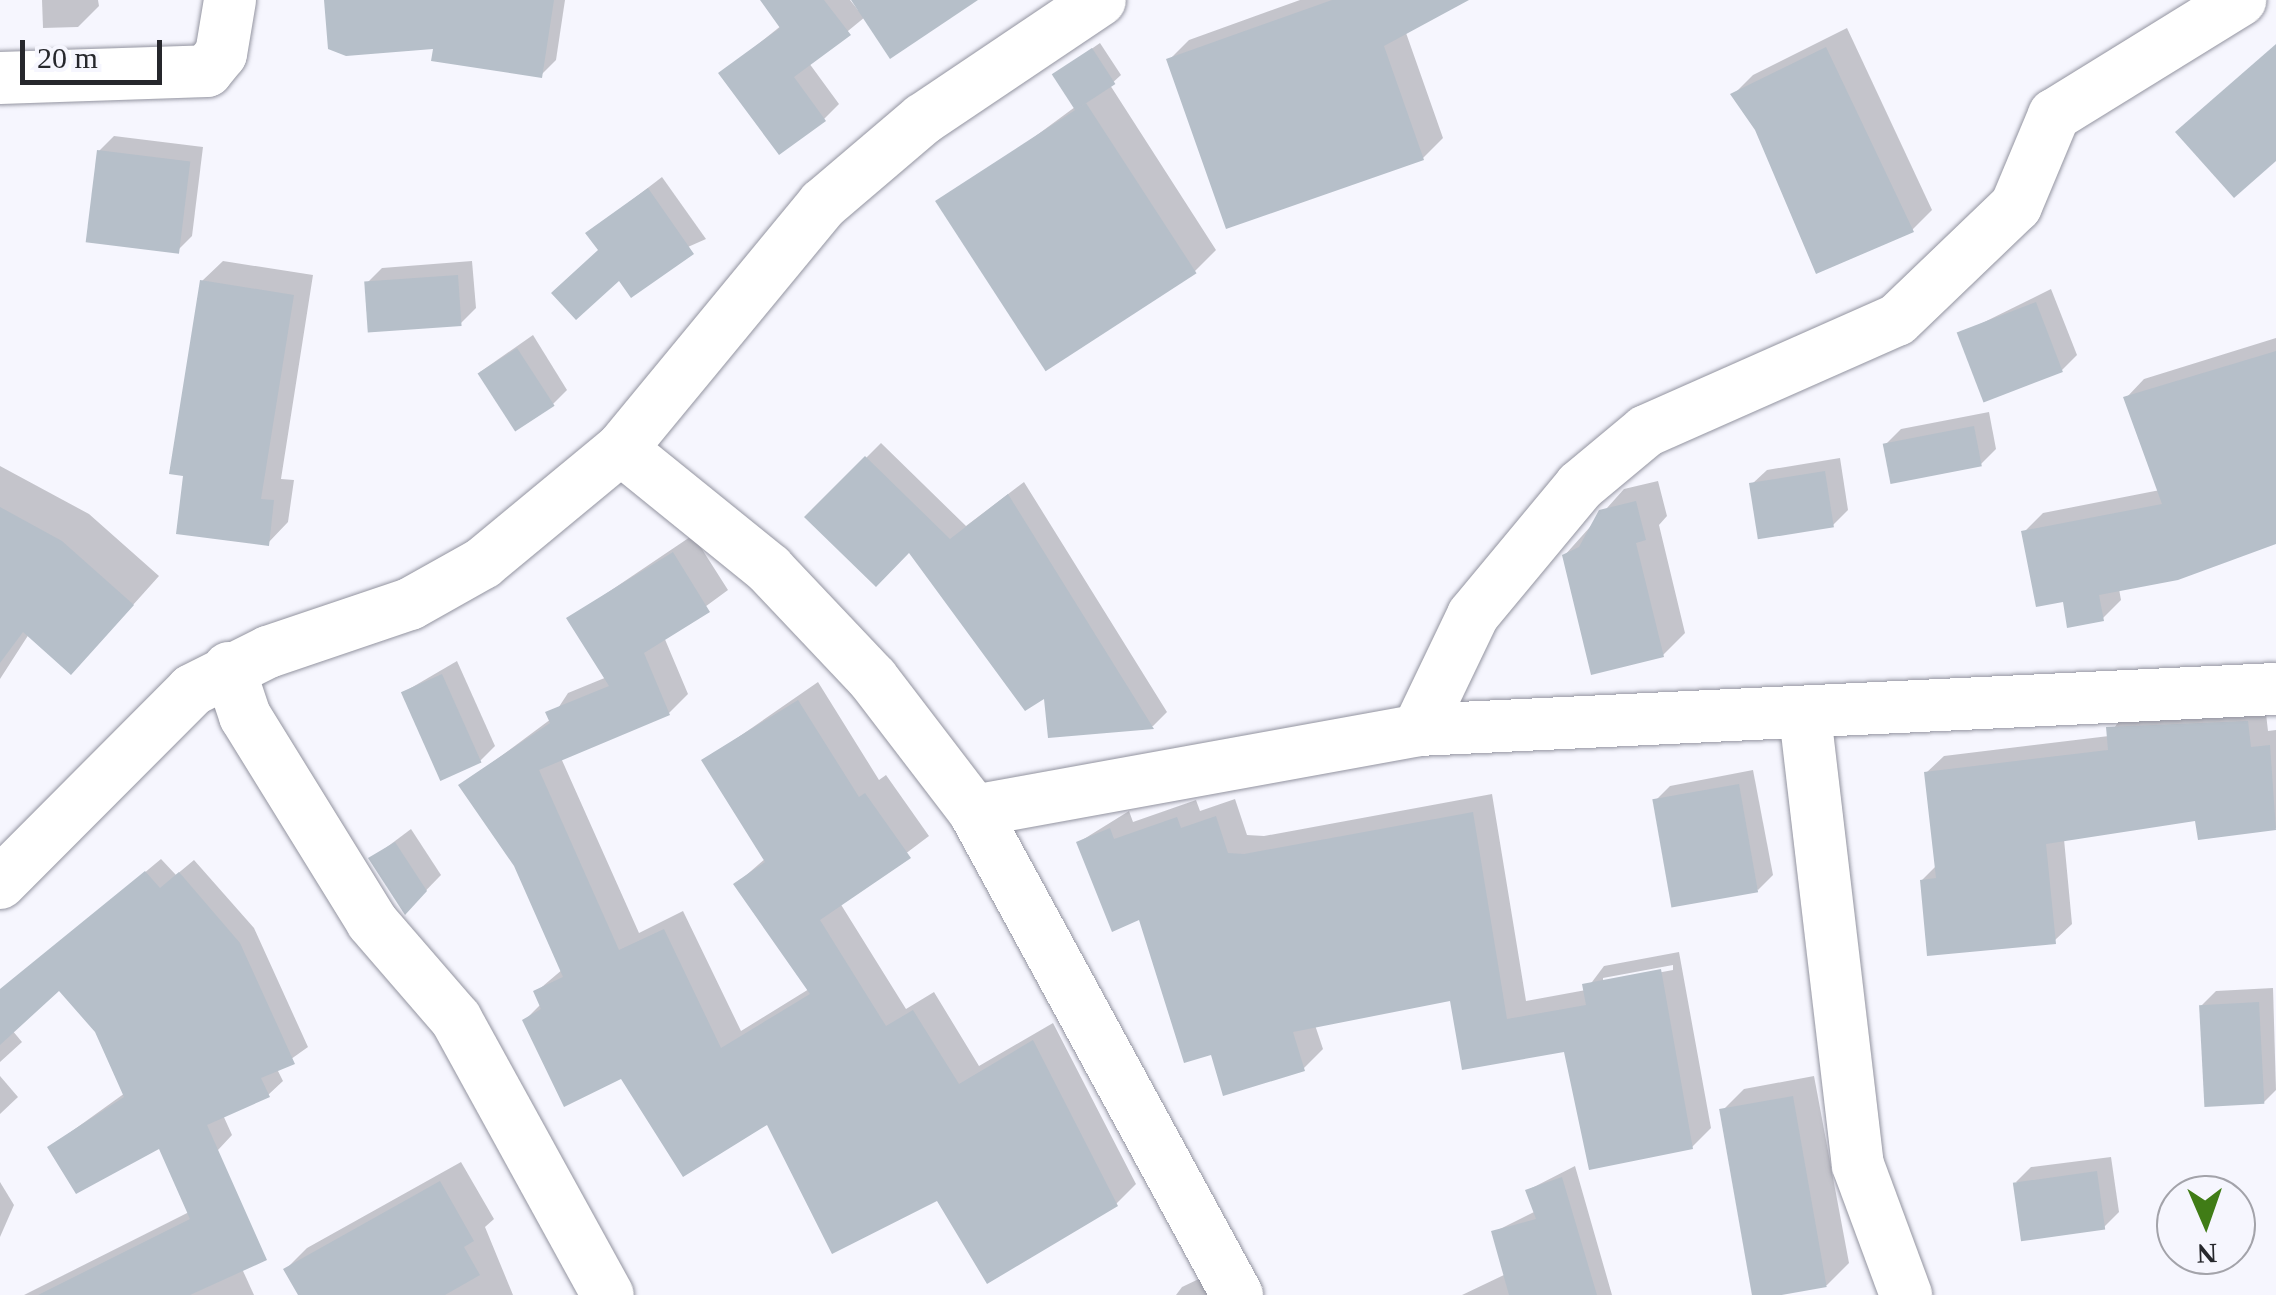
<!DOCTYPE html>
<style>
body{margin:0}
#map{position:relative;width:2276px;height:1295px;overflow:hidden;background:#f6f6fe;font-family:"Times New Roman",serif}
div>[style]{position:absolute}
.shadow>*{inset:0;background:#0003}
.building>*{inset:0;background:#b6bfc9;transform-origin:0 0}
.roads{filter:drop-shadow(0 0 2px #9394a0) drop-shadow(0 0 2px #9394a0)}
.street>*{height:52px;margin:-26px;padding:0 26px;transform-origin:26px;border-radius:26px;background:#fff}
span{translate:-50% -50%;white-space:nowrap;text-align:center;line-height:1.15;-webkit-text-stroke:8px #f6f6fe;paint-order:stroke}
.north{position:absolute;left:2156px;top:1175px;width:100px;height:100px;box-sizing:border-box;background:#f6f6fe;border:2px solid #a3a3aa;border-radius:50%;rotate:178deg;font-size:28px;font-weight:700;line-height:40px;text-align:center;color:#26272c}
.north::after{content:'';display:block;margin:auto;width:35px;height:45px;background:#407c16;clip-path:polygon(50% 0,100% 100%,50% 72%,0 100%)}
.scale{position:absolute;left:20px;top:40px;width:142px;height:45px;box-sizing:border-box;border:5px solid #26272c;border-top:0;padding-left:12px;font-size:30px;line-height:35px;white-space:nowrap;color:#26272c;-webkit-text-stroke:8px #f6f6fe;paint-order:stroke}
</style>
<div id="map">
<div class="shadow">
<i style="clip-path:polygon(42px 0,98px 0,99px 6px,78px 27px,43px 28px)"></i>
<i style="clip-path:polygon(330px 0,565px 0,556px 60px,541px 75px,436px 46px)"></i>
<i style="clip-path:polygon(763px 0,850px 0,858px 10px,867px 0,968px 0,865px 17px,809px 63px,839px 104px,824px 119px,722px 73px,782px 25px)"></i>
<i style="clip-path:polygon(1300px 0,1454px 0,1405px 30px,1443px 138px,1423px 158px,1169px 60px,1189px 40px)"></i>
<i style="clip-path:polygon(1847px 28px,1932px 210px,1912px 230px,1758px 129px,1733px 95px,1753px 75px)"></i>
<i style="clip-path:polygon(1100px 43px,1121px 75px,1110px 85px,1216px 250px,1194px 272px,941px 206px,1075px 107px,1055px 74px)"></i>
<i style="clip-path:polygon(114px 136px,203px 147px,192px 236px,177px 251px,99px 151px)"></i>
<i style="clip-path:polygon(662px 177px,706px 239px,620px 277px,589px 233px)"></i>
<i style="clip-path:polygon(223px 261px,313px 275px,281px 479px,294px 480px,288px 522px,268px 543px,202px 281px)"></i>
<i style="clip-path:polygon(472px 261px,476px 308px,461px 323px,367px 283px,382px 268px)"></i>
<i style="clip-path:polygon(2051px 289px,2077px 355px,2062px 370px,1960px 334px)"></i>
<i style="clip-path:polygon(533px 335px,567px 390px,552px 405px,480px 372px)"></i>
<i style="clip-path:polygon(2276px 338px,2276px 542px,2119px 589px,2121px 600px,2102px 619px,2065px 599px,2024px 532px,2043px 513px,2160px 490px,2126px 398px,2144px 379px)"></i>
<i style="clip-path:polygon(1989px 412px,1996px 449px,1981px 464px,1886px 444px,1901px 429px)"></i>
<i style="clip-path:polygon(881px 443px,966px 526px,1024px 482px,1167px 712px,1153px 726px,1050px 735px,1046px 695px,909px 550px,807px 517px)"></i>
<i style="clip-path:polygon(1840px 458px,1848px 510px,1833px 525px,1752px 484px,1767px 470px)"></i>
<i style="clip-path:polygon(0 466px,89px 514px,159px 576px,98px 644px,29px 634px,0 679px)"></i>
<i style="clip-path:polygon(1658px 481px,1667px 516px,1659px 525px,1685px 633px,1663px 655px,1564px 556px,1624px 489px)"></i>
<i style="clip-path:polygon(693px 535px,728px 590px,664px 637px,688px 694px,669px 713px,561px 758px,639px 933px,683px 911px,741px 1031px,809px 989px,736px 884px,766px 858px,704px 761px,818px 682px,879px 780px,886px 775px,929px 836px,840px 903px,906px 1009px,934px 992px,979px 1066px,1053px 1023px,1136px 1184px,1116px 1204px,938px 1198px,768px 1121px,622px 1076px,525px 1020px,541px 1004px,536px 992px,563px 969px,517px 865px,462px 785px,551px 719px,568px 693px,607px 677px,570px 618px)"></i>
<i style="clip-path:polygon(457px 661px,495px 746px,480px 761px,404px 692px)"></i>
<i style="clip-path:polygon(2265px 705px,2268px 731px,2276px 730px,2276px 828px,2200px 837px,2197px 818px,2064px 839px,2072px 924px,2054px 941px,1922px 880px,1937px 865px,1926px 773px,1944px 756px,2109px 736px,2126px 710px)"></i>
<i style="clip-path:polygon(1753px 770px,1773px 875px,1758px 890px,1655px 801px,1670px 786px)"></i>
<i style="clip-path:polygon(evenodd,1492px 794px,1526px 1001px,1586px 990px,1604px 966px,1679px 952px,1711px 1128px,1692px 1147px,1566px 1049px,1452px 998px,1315px 1025px,1323px 1049px,1304px 1068px,1213px 1052px,1141px 917px,1079px 842px,1129px 811px,1133px 822px,1196px 800px,1200px 811px,1235px 799px,1247px 835px,1264px 836px,1492px 794px,1673px 965px,1673px 970px,1603px 983px,1603px 978px,1673px 965px)"></i>
<i style="clip-path:polygon(411px 829px,441px 875px,406px 911px,371px 859px)"></i>
<i style="clip-path:polygon(161px 859px,176px 875px,194px 860px,254px 928px,308px 1047px,277px 1069px,283px 1081px,268px 1095px,223px 1115px,232px 1135px,218px 1150px,50px 1147px,125px 1093px,97px 1031px,59px 988px,12px 1030px,22px 1042px,0 1062px,0 993px)"></i>
<i style="clip-path:polygon(2273px 988px,2276px 1090px,2264px 1102px,2201px 1006px,2216px 991px)"></i>
<i style="clip-path:polygon(0 1076px,18px 1097px,0 1114px)"></i>
<i style="clip-path:polygon(1814px 1076px,1849px 1263px,1827px 1285px,1757px 1295px,1722px 1111px,1744px 1089px)"></i>
<i style="clip-path:polygon(2111px 1157px,2119px 1212px,2104px 1227px,2016px 1182px,2031px 1167px)"></i>
<i style="clip-path:polygon(461px 1162px,494px 1219px,485px 1227px,513px 1295px,300px 1295px,286px 1269px,307px 1248px)"></i>
<i style="clip-path:polygon(1575px 1166px,1612px 1295px,1462px 1295px,1506px 1274px,1494px 1232px,1536px 1211px,1528px 1190px)"></i>
<i style="clip-path:polygon(0 1182px,14px 1205px,0 1237px)"></i>
<i style="clip-path:polygon(211px 1201px,254px 1295px,24px 1295px)"></i>
<i style="clip-path:polygon(1203px 1277px,1214px 1295px,1176px 1295px,1182px 1287px)"></i>
</div>
<div class="building">
<i style="clip-path:polygon(324px 0,554px 0,542px 78px,431px 61px,433px 49px,346px 56px,328px 49px)"></i>
<i style="clip-path:polygon(760px 0,824px 0,851px 35px,794px 77px,826px 121px,779px 155px,718px 73px,780px 28px)"></i>
<i style="clip-path:polygon(851px 0,978px 0,890px 59px)"></i>
<i style="clip-path:polygon(1332px 0,1469px 0,1384px 46px,1424px 160px,1226px 229px,1166px 59px)"></i>
<i style="clip-path:polygon(2276px 44px,2276px 161px,2234px 198px,2175px 132px)"></i>
<i style="clip-path:polygon(1826px 47px,1914px 232px,1816px 274px,1755px 130px,1730px 94px)"></i>
<i style="left:1092px;top:48px;width:43px;height:48px;rotate:57deg"></i>
<i style="left:1086px;top:103px;width:203px;height:180px;rotate:57deg"></i>
<i style="left:97px;top:150px;width:94px;height:93px;rotate:7deg"></i>
<i style="clip-path:polygon(648px 188px,694px 254px,631px 298px,619px 281px,576px 320px,551px 293px,598px 250px,585px 233px)"></i>
<i style="left:458px;top:275px;width:51px;height:94px;rotate:86deg"></i>
<i style="clip-path:polygon(200px 280px,294px 295px,261px 499px,274px 500px,269px 546px,176px 534px,183px 476px,169px 474px)"></i>
<i style="left:2036px;top:302px;width:75px;height:85px;rotate:69deg"></i>
<i style="left:517px;top:348px;width:69px;height:47px;rotate:57deg"></i>
<i style="clip-path:polygon(2276px 351px,2276px 544px,2178px 580px,2099px 595px,2104px 621px,2067px 628px,2063px 602px,2036px 607px,2021px 531px,2162px 504px,2123px 397px)"></i>
<i style="left:1974px;top:426px;width:41px;height:93px;rotate:79deg"></i>
<i style="clip-path:polygon(865px 456px,950px 539px,1008px 494px,1154px 729px,1048px 738px,1044px 699px,1025px 711px,909px 553px,876px 587px,804px 517px)"></i>
<i style="left:1825px;top:471px;width:57px;height:77px;rotate:81deg"></i>
<i style="clip-path:polygon(1636px 501px,1646px 540px,1636px 543px,1664px 657px,1591px 675px,1562px 555px,1579px 547px,1599px 510px)"></i>
<i style="clip-path:polygon(0 507px,62px 541px,134px 605px,71px 675px,23px 632px,0 663px)"></i>
<i style="clip-path:polygon(673px 552px,710px 612px,644px 653px,670px 715px,539px 770px,619px 950px,664px 929px,721px 1048px,810px 994px,733px 884px,765px 862px,701px 760px,798px 700px,859px 797px,865px 793px,911px 858px,820px 920px,886px 1026px,913px 1010px,959px 1084px,1033px 1040px,1118px 1206px,987px 1284px,937px 1201px,832px 1254px,767px 1125px,683px 1177px,621px 1079px,564px 1107px,522px 1020px,541px 1009px,533px 991px,563px 977px,514px 866px,458px 785px,550px 723px,545px 712px,609px 686px,566px 618px)"></i>
<i style="left:442px;top:674px;width:97px;height:45px;rotate:66deg"></i>
<i style="clip-path:polygon(2248px 721px,2251px 747px,2270px 745px,2276px 830px,2198px 840px,2195px 821px,2046px 844px,2056px 944px,1927px 956px,1920px 880px,1936px 878px,1924px 772px,2108px 750px,2106px 727px)"></i>
<i style="left:1739px;top:784px;width:110px;height:88px;rotate:80deg"></i>
<i style="clip-path:polygon(1473px 812px,1507px 1019px,1586px 1005px,1582px 984px,1661px 969px,1693px 1149px,1589px 1170px,1564px 1052px,1462px 1070px,1450px 1001px,1293px 1032px,1305px 1071px,1223px 1096px,1211px 1055px,1184px 1063px,1139px 920px,1112px 932px,1076px 842px,1110px 828px,1114px 839px,1177px 817px,1181px 828px,1216px 816px,1228px 853px,1244px 854px)"></i>
<i style="clip-path:polygon(395px 842px,427px 891px,405px 915px,368px 858px)"></i>
<i style="clip-path:polygon(145px 871px,160px 888px,179px 872px,240px 943px,295px 1064px,261px 1078px,270px 1097px,207px 1125px,267px 1260px,190px 1295px,38px 1295px,190px 1219px,159px 1149px,76px 1194px,47px 1147px,124px 1097px,95px 1032px,59px 991px,0 1045px,0 989px)"></i>
<i style="left:2259px;top:1002px;width:102px;height:60px;rotate:87deg"></i>
<i style="left:1793px;top:1096px;width:194px;height:75px;rotate:80deg"></i>
<i style="left:2097px;top:1171px;width:59px;height:85px;rotate:82deg"></i>
<i style="clip-path:polygon(1562px 1177px,1597px 1295px,1509px 1295px,1491px 1231px,1536px 1219px,1525px 1190px)"></i>
<i style="clip-path:polygon(440px 1181px,474px 1241px,464px 1247px,480px 1275px,445px 1295px,298px 1295px,283px 1269px)"></i>
</div>
<div class="roads">
<div class="street">
<i style="left:0;top:78px;width:207px;rotate:-1.9deg"></i>
<i style="left:207px;top:71px;width:22px;rotate:-51deg"></i>
<i style="left:221px;top:54px;width:55px;rotate:-80.5deg"></i>
<i style="left:621px;top:449px;width:191px;rotate:39deg"></i>
<i style="left:769px;top:569px;width:151px;rotate:46.6deg"></i>
<i style="left:873px;top:679px;width:166px;rotate:52.6deg"></i>
<i style="left:974px;top:811px;width:551px;rotate:61.48deg"></i>
<i style="left:229px;top:668px;width:51px;rotate:71.6deg"></i>
<i style="left:245px;top:716px;width:242px;rotate:58.3deg"></i>
<i style="left:372px;top:922px;width:128px;rotate:49.1deg"></i>
<i style="left:456px;top:1019px;width:315px;rotate:61.2deg"></i>
<i style="left:1805px;top:715px;width:453px;rotate:83.3deg"></i>
<i style="left:1858px;top:1165px;width:139px;rotate:69.7deg"></i>
<i style="left:1418px;top:730px;width:127px;rotate:-64.4deg"></i>
<i style="left:1473px;top:615px;width:168px;rotate:-50.3deg"></i>
<i style="left:1580px;top:486px;width:86px;rotate:-39.8deg"></i>
<i style="left:1646px;top:431px;width:274px;rotate:-23.9deg"></i>
<i style="left:1897px;top:320px;width:165px;rotate:-43.8deg"></i>
<i style="left:2016px;top:206px;width:99px;rotate:-67.3deg"></i>
<i style="left:2054px;top:115px;width:219px;rotate:-31.7deg"></i>
<i style="left:974px;top:811px;width:451px;rotate:-10.3deg"></i>
<i style="left:1418px;top:730px;width:859px;rotate:-2.74deg"></i>
<i style="left:0;top:883px;width:272px;rotate:-45.1deg"></i>
<i style="left:192px;top:690px;width:85px;rotate:-26.6deg"></i>
<i style="left:268px;top:652px;width:150px;rotate:-18.7deg"></i>
<i style="left:410px;top:604px;width:84px;rotate:-29.3deg"></i>
<i style="left:483px;top:563px;width:179px;rotate:-39.6deg"></i>
<i style="left:621px;top:449px;width:318px;rotate:-50.5deg"></i>
<i style="left:823px;top:204px;width:131px;rotate:-40.4deg"></i>
<i style="left:923px;top:119px;width:213px;rotate:-33.9deg"></i>
</div>
</div>
<div class="north">N</div>
<div class="scale">20 m</div>
</div>
